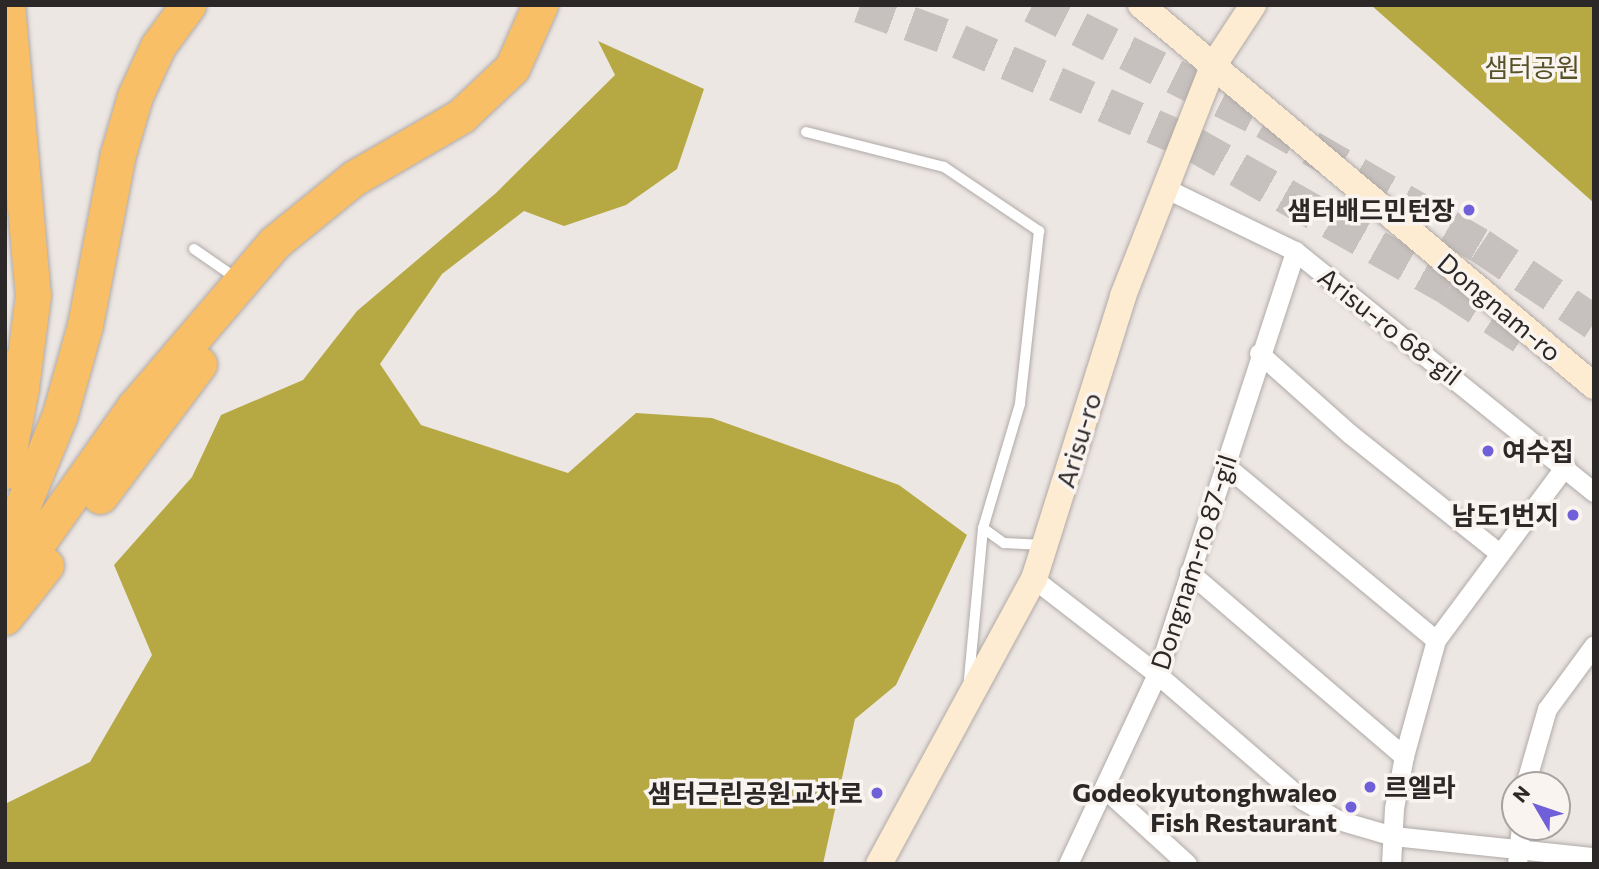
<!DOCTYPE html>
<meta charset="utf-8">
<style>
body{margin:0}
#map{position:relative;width:1599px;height:869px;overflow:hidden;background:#ede7e4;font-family:Commissioner,"Noto Sans KR",sans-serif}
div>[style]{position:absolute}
.forest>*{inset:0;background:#b6a944}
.motorway-tunnel>*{height:35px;margin-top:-17.5px;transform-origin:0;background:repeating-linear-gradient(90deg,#c6c1be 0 35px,transparent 0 53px)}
.roads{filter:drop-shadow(0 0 2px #b0aaa7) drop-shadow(0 0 2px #b0aaa7)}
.service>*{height:10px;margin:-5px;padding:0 5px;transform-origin:5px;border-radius:5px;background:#fff}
.minor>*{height:19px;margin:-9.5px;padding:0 9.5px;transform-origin:9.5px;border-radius:9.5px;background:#fff}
.secondary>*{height:26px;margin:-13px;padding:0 13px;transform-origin:13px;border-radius:13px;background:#fdecd1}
.motorway>*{height:35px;margin:-17.5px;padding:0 17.5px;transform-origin:17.5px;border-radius:17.5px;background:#f8bf67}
.dots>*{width:19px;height:19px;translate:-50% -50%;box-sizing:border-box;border:4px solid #faf4f1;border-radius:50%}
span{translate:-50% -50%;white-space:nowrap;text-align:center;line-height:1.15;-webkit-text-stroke:7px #faf4f1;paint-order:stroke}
.park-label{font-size:26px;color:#565127}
.poi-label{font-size:26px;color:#2b2827;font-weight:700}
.right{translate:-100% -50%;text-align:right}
.left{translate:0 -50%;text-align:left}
.street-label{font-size:26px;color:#2b2827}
.frame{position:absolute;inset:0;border:7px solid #2b2827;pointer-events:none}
.north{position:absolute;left:1501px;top:771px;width:70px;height:70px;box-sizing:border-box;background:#faf4f1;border:2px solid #a7a2a0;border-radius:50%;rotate:309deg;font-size:19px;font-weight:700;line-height:28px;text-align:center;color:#2b2827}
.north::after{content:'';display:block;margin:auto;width:24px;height:32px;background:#6f5fd9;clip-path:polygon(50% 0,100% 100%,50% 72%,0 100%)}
</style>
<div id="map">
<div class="forest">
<i style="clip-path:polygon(1371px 5px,1594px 5px,1594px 203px)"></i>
<i style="clip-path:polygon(598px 41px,704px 89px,677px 169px,626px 205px,564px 226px,524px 211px,442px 274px,380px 364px,421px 425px,568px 473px,636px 413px,712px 418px,899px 485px,967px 535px,896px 685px,855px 719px,823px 864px,5px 864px,5px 804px,90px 762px,152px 655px,114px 565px,192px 477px,221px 415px,303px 380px,357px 311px,496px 193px,615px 75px)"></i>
</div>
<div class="motorway-tunnel">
<i style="left:860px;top:5px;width:105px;rotate:20deg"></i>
<i style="left:959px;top:41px;width:254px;rotate:23.6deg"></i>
<i style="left:1192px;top:143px;width:295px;rotate:29.4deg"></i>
<i style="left:1449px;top:288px;width:91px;rotate:33.3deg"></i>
<i style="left:1032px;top:5px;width:260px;rotate:26.5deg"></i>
<i style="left:1265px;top:121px;width:248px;rotate:30deg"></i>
<i style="left:1480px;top:245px;width:138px;rotate:34deg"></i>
</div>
<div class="roads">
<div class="service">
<i style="left:806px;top:132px;width:142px;rotate:14.2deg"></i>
<i style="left:944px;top:167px;width:115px;rotate:34deg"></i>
<i style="left:1039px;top:231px;width:174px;rotate:96.3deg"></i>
<i style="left:1020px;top:404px;width:129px;rotate:106.6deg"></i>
<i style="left:983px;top:528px;width:153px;rotate:95.3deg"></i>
<i style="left:194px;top:249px;width:51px;rotate:34.6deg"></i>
<i style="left:983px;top:528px;width:26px;rotate:36deg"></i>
<i style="left:1004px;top:543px;width:40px;rotate:2.9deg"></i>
</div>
<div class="minor">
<i style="left:1167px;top:189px;width:142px;rotate:25.8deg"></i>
<i style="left:1295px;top:251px;width:384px;rotate:38.9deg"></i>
<i style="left:1259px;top:353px;width:122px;rotate:41.7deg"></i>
<i style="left:1350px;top:434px;width:189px;rotate:38.6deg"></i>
<i style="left:1225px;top:465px;width:274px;rotate:39.7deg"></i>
<i style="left:1189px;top:572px;width:283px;rotate:40.6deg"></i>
<i style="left:1034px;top:579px;width:155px;rotate:37.7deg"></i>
<i style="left:1157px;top:674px;width:193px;rotate:40.8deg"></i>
<i style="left:1303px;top:800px;width:40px;rotate:29.7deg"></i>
<i style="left:1338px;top:820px;width:57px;rotate:16.2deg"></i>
<i style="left:1393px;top:836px;width:202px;rotate:6deg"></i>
<i style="left:1525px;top:785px;width:79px;rotate:-73.9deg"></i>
<i style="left:1547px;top:709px;width:79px;rotate:-53.7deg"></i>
<i style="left:1105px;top:789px;width:111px;rotate:42.4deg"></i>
<i style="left:1068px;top:864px;width:210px;rotate:-64.9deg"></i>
<i style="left:1157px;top:674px;width:445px;rotate:-71.9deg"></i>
<i style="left:1391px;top:864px;width:56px;rotate:-86.9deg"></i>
<i style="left:1394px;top:808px;width:53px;rotate:-79.1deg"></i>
<i style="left:1404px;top:756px;width:120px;rotate:-74.6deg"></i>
<i style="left:1436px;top:640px;width:217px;rotate:-53.4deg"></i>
<i style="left:1517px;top:864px;width:37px;rotate:-84deg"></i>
</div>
<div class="secondary">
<i style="left:1141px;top:5px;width:592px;rotate:40.07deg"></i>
<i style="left:879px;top:864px;width:324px;rotate:-61.5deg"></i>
<i style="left:1034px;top:579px;width:297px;rotate:-72.5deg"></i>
<i style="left:1123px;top:296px;width:247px;rotate:-68.6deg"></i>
<i style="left:1213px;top:66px;width:73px;rotate:-56.7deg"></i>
</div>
<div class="motorway">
<i style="left:7px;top:5px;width:291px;rotate:84.9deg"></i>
<i style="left:33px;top:295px;width:94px;rotate:97.4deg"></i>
<i style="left:5px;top:471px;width:85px;rotate:-79.1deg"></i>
<i style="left:21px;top:388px;width:24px;rotate:-95deg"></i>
<i style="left:100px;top:496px;width:165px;rotate:-53.1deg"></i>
<i style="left:5px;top:549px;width:146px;rotate:-67.8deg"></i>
<i style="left:60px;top:414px;width:92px;rotate:-74.3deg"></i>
<i style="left:85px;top:325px;width:174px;rotate:-79.1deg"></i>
<i style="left:118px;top:154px;width:60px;rotate:-73.7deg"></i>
<i style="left:135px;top:96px;width:55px;rotate:-65.3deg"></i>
<i style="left:158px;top:46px;width:51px;rotate:-53.8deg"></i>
<i style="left:5px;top:581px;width:45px;rotate:-48.6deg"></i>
<i style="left:35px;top:547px;width:173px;rotate:-54.7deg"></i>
<i style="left:135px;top:406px;width:214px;rotate:-49.5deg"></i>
<i style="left:274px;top:243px;width:103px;rotate:-39.1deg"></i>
<i style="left:354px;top:178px;width:124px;rotate:-30.1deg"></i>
<i style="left:461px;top:116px;width:70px;rotate:-43.3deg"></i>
<i style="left:512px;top:68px;width:69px;rotate:-66deg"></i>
<i style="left:5px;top:617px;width:66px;rotate:-51.7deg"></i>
</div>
</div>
<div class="dots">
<i style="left:1469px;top:210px;background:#6f5fd9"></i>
<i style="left:1488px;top:451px;background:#6f5fd9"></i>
<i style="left:1573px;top:515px;background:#6f5fd9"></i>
<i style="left:1370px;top:787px;background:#6f5fd9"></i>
<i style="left:877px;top:793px;background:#6f5fd9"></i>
<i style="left:1351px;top:807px;background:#6f5fd9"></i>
</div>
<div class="park-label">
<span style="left:1532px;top:67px">샘터공원</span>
</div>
<div class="poi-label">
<span class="right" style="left:1455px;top:210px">샘터배드민턴장</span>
<span class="left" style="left:1502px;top:451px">여수집</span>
<span class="right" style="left:1559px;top:515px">남도1번지</span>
<span class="left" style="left:1384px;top:787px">르엘라</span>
<span class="right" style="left:1337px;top:807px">Godeokyutonghwaleo<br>Fish Restaurant</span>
<span class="right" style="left:863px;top:793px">샘터근린공원교차로</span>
</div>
<div class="street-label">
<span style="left:1500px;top:307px;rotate:40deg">Dongnam-ro</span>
<span style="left:1390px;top:326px;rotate:38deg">Arisu-ro 68-gil</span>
<span style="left:1078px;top:440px;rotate:-73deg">Arisu-ro</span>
<span style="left:1193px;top:562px;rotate:-72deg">Dongnam-ro 87-gil</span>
</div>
<div class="frame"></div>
<div class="north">N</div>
</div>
